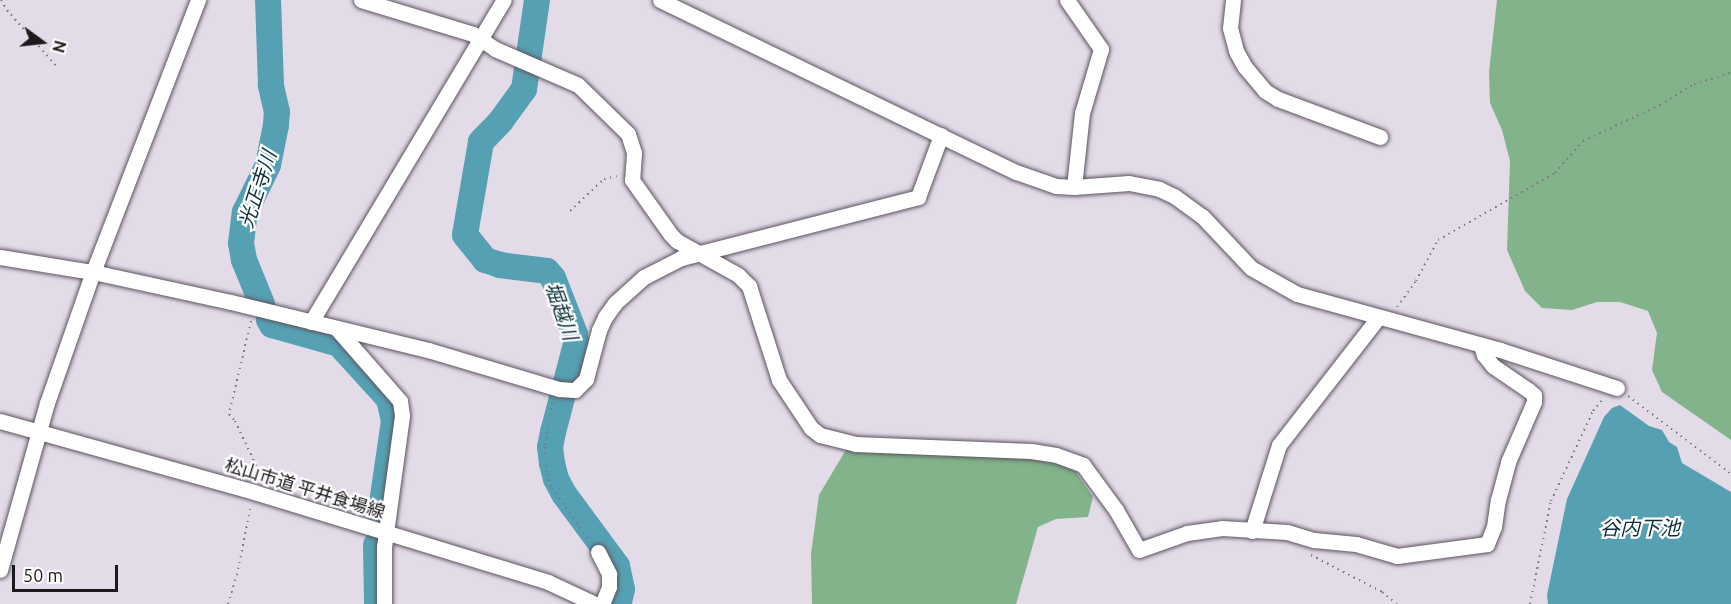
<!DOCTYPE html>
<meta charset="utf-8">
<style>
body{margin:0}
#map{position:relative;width:1731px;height:604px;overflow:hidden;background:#e4dbe9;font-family:Ubuntu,"Noto Sans JP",sans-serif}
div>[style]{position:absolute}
.forest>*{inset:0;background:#82b38a}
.water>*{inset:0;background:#56a0b4}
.river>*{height:26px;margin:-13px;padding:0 13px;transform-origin:13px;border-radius:13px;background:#56a0b4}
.path>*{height:2px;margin-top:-1px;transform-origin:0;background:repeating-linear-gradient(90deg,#7d777f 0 1.5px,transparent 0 6px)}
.roads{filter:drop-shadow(0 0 2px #5c545f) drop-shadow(0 0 2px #5c545f)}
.minor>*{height:15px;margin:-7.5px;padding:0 7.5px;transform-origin:7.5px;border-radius:7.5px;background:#fff}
span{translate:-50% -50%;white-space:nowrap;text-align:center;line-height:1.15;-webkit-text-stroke:4.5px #fff;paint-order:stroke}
.street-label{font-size:18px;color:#1d1a1e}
.water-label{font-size:20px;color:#0b3039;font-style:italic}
.north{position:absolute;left:12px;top:12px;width:60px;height:60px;-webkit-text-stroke:4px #fff;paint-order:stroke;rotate:105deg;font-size:16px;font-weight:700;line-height:24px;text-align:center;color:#1d1a1e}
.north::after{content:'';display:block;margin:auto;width:21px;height:27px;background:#1d1a1e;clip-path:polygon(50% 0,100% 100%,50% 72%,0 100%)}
.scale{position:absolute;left:12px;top:565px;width:106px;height:27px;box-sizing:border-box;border:3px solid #1d1a1e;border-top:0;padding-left:8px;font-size:18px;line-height:21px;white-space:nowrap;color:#1d1a1e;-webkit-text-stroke:4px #fff;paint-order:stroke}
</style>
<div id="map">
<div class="forest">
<i style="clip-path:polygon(1497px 0,1731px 0,1731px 440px,1662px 392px,1652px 370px,1657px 333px,1648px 311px,1620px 302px,1597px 302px,1572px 310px,1542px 308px,1525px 291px,1507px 250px,1510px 161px,1502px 130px,1490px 103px,1489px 72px)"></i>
<i style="clip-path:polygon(847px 448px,1027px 456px,1071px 465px,1093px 497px,1088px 517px,1056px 519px,1038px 527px,1016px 604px,812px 604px,811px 554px,819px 495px)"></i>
</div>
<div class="water">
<i style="clip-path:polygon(1620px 405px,1649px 426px,1662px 430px,1669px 442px,1677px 447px,1682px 463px,1731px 492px,1731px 604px,1548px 604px,1547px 595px,1567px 499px,1604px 417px,1612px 408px)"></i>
</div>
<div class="river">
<i style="left:537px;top:0;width:90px;rotate:98.3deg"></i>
<i style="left:524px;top:89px;width:39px;rotate:126deg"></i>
<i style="left:501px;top:121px;width:29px;rotate:134deg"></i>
<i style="left:481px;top:142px;width:94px;rotate:99.8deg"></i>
<i style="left:465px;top:235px;width:32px;rotate:51deg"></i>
<i style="left:485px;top:260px;width:16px;rotate:18deg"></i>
<i style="left:500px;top:265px;width:47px;rotate:7.3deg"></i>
<i style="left:547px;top:271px;width:9px;rotate:49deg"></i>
<i style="left:553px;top:278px;width:60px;rotate:68.6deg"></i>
<i style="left:575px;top:334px;width:10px;rotate:84deg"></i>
<i style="left:576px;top:344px;width:91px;rotate:104.6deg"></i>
<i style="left:553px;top:432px;width:15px;rotate:101deg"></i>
<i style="left:550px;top:447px;width:16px;rotate:83deg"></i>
<i style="left:552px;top:463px;width:16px;rotate:76deg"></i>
<i style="left:556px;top:479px;width:17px;rotate:62deg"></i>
<i style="left:564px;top:494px;width:89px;rotate:53.6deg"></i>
<i style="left:617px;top:566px;width:24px;rotate:78deg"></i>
<i style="left:622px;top:589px;width:13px;rotate:103deg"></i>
<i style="left:262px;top:304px;width:48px;rotate:-112.2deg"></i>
<i style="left:244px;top:260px;width:17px;rotate:-100deg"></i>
<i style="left:241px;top:243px;width:31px;rotate:-83deg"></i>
<i style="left:245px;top:212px;width:52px;rotate:-63.9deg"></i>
<i style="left:268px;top:165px;width:41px;rotate:-78.7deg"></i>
<i style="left:276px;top:125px;width:13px;rotate:-86deg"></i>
<i style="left:277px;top:112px;width:28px;rotate:-103deg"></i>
<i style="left:271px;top:85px;width:85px;rotate:-92deg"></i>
<i style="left:269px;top:320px;width:6px;rotate:59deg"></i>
<i style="left:272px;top:325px;width:70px;rotate:15.8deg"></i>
<i style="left:339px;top:344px;width:74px;rotate:47.7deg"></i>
<i style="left:389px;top:399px;width:23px;rotate:77deg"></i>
<i style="left:394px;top:421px;width:97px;rotate:98.3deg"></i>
<i style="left:376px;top:545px;width:59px;rotate:89deg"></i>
</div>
<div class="path">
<i style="left:1px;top:0;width:12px;rotate:59deg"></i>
<i style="left:7px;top:10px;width:77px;rotate:48.7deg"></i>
<i style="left:570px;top:211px;width:47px;rotate:-43.3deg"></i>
<i style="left:604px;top:179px;width:13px;rotate:-13deg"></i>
<i style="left:1397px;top:307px;width:32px;rotate:-54deg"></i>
<i style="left:1416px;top:281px;width:47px;rotate:-61.8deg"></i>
<i style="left:1438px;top:240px;width:135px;rotate:-29.8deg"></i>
<i style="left:1555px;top:173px;width:43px;rotate:-48.8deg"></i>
<i style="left:1583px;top:141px;width:85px;rotate:-25.1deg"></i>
<i style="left:1660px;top:105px;width:40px;rotate:-32deg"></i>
<i style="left:1694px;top:84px;width:39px;rotate:-17deg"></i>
<i style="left:251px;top:321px;width:96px;rotate:103.3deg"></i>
<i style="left:229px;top:414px;width:9px;rotate:49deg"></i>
<i style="left:235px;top:421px;width:49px;rotate:64.5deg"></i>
<i style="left:256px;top:465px;width:14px;rotate:86deg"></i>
<i style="left:1628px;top:396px;width:129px;rotate:37.1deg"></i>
<i style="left:552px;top:402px;width:46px;rotate:98.8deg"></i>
<i style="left:545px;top:447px;width:27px;rotate:86deg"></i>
<i style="left:547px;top:474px;width:15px;rotate:70deg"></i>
<i style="left:552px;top:488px;width:66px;rotate:54.9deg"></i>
<i style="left:1311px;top:555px;width:80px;rotate:27.5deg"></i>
<i style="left:1382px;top:592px;width:19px;rotate:39deg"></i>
<i style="left:228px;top:604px;width:30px;rotate:-73deg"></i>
<i style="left:237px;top:575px;width:71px;rotate:-78.7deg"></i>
<i style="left:1530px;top:604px;width:105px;rotate:-78.5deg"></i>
<i style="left:1551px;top:501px;width:99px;rotate:-65deg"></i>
<i style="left:1593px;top:411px;width:17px;rotate:-50deg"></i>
</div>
<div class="roads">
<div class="minor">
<i style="left:361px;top:0;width:117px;rotate:16.9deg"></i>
<i style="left:473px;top:34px;width:27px;rotate:34deg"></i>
<i style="left:495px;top:49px;width:90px;rotate:23.4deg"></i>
<i style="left:578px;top:85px;width:70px;rotate:44.4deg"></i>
<i style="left:628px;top:134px;width:20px;rotate:72deg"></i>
<i style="left:634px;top:153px;width:27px;rotate:94deg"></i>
<i style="left:632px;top:180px;width:67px;rotate:54.7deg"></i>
<i style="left:671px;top:235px;width:8px;rotate:45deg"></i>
<i style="left:677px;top:241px;width:70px;rotate:29.1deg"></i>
<i style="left:738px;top:275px;width:16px;rotate:45deg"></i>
<i style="left:749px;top:286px;width:99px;rotate:72.3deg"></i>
<i style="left:779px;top:380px;width:58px;rotate:56.3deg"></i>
<i style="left:811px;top:428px;width:11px;rotate:38deg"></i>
<i style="left:820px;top:435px;width:36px;rotate:14deg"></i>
<i style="left:855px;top:444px;width:176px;rotate:2.3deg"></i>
<i style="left:1031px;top:451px;width:25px;rotate:9deg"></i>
<i style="left:1056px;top:455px;width:29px;rotate:20deg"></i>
<i style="left:1083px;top:465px;width:56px;rotate:53.7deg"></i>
<i style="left:1116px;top:510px;width:46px;rotate:60.1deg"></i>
<i style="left:1139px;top:550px;width:51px;rotate:-19.5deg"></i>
<i style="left:1187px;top:533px;width:35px;rotate:-8deg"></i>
<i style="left:1222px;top:528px;width:65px;rotate:3.5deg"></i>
<i style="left:1287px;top:532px;width:28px;rotate:17deg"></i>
<i style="left:1314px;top:540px;width:42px;rotate:5.4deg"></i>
<i style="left:1356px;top:544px;width:43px;rotate:16.3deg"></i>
<i style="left:1397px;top:556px;width:91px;rotate:-7.6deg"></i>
<i style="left:1487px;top:544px;width:18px;rotate:-68deg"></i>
<i style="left:1494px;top:527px;width:27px;rotate:-82deg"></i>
<i style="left:1498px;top:500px;width:39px;rotate:-75deg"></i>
<i style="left:1508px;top:462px;width:65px;rotate:-66.6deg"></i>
<i style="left:1534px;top:402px;width:7px;rotate:-90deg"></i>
<i style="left:1534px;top:395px;width:8px;rotate:-140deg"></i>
<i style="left:1528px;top:390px;width:42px;rotate:-145.6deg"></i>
<i style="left:1493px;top:366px;width:14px;rotate:-129deg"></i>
<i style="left:1484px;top:355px;width:10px;rotate:-107deg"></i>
<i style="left:660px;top:0;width:395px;rotate:25.8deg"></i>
<i style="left:1016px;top:172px;width:42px;rotate:19.3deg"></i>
<i style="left:1056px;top:186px;width:18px;rotate:3deg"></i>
<i style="left:1074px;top:187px;width:55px;rotate:-4.2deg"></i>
<i style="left:1129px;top:183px;width:31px;rotate:11deg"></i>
<i style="left:1159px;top:189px;width:17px;rotate:25deg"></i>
<i style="left:1174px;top:196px;width:34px;rotate:36deg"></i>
<i style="left:1202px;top:216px;width:71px;rotate:46.7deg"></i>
<i style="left:1251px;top:268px;width:53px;rotate:29.5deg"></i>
<i style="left:1297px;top:294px;width:211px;rotate:15.4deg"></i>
<i style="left:1500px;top:350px;width:123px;rotate:18deg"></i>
<i style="left:1067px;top:0;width:60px;rotate:55.2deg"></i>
<i style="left:1101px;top:49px;width:67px;rotate:106.5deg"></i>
<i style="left:1082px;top:113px;width:74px;rotate:96.2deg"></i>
<i style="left:1233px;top:0;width:28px;rotate:96deg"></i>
<i style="left:1230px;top:28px;width:24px;rotate:75deg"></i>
<i style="left:1236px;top:51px;width:18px;rotate:61deg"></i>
<i style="left:1245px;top:67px;width:31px;rotate:50deg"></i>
<i style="left:1265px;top:91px;width:15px;rotate:32deg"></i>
<i style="left:1278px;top:99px;width:109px;rotate:20.4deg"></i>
<i style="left:0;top:257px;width:94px;rotate:9.2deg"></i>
<i style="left:93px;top:272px;width:141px;rotate:12.3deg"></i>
<i style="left:231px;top:302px;width:203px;rotate:13.7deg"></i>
<i style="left:428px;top:350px;width:137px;rotate:16.6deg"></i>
<i style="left:559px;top:389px;width:16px;rotate:4deg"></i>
<i style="left:575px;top:390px;width:16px;rotate:-45deg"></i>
<i style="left:586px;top:379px;width:51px;rotate:-75.1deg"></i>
<i style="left:599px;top:330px;width:14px;rotate:-65deg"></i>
<i style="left:605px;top:317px;width:17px;rotate:-54deg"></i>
<i style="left:615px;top:303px;width:39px;rotate:-42deg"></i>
<i style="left:644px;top:277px;width:42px;rotate:-27.2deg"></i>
<i style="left:681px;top:258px;width:245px;rotate:-14.4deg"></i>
<i style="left:918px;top:197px;width:66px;rotate:-69.6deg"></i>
<i style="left:311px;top:322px;width:375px;rotate:-59.1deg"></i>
<i style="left:337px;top:329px;width:96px;rotate:48.8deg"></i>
<i style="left:400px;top:401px;width:15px;rotate:82deg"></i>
<i style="left:402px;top:416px;width:132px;rotate:97.8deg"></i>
<i style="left:384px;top:547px;width:57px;rotate:90deg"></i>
<i style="left:0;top:421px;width:264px;rotate:15.6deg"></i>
<i style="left:254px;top:492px;width:307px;rotate:17deg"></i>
<i style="left:548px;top:582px;width:52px;rotate:25.1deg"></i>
<i style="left:1252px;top:531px;width:90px;rotate:-72.6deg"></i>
<i style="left:1279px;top:445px;width:161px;rotate:-52.1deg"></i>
<i style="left:598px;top:552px;width:25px;rotate:63deg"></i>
<i style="left:609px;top:574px;width:13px;rotate:90deg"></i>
<i style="left:609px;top:587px;width:18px;rotate:112deg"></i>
<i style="left:0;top:570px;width:173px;rotate:-74.3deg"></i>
<i style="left:47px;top:403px;width:139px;rotate:-70.7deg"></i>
<i style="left:93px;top:272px;width:292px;rotate:-68.9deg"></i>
</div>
</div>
<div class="street-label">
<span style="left:305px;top:488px;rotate:17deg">松山市道 平井食場線</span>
</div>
<div class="water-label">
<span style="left:257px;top:189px;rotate:-72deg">光正寺川</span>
<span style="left:562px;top:311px;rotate:71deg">堀越川</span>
<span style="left:1640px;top:527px">谷内下池</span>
</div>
<div class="north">N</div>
<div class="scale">50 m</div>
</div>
